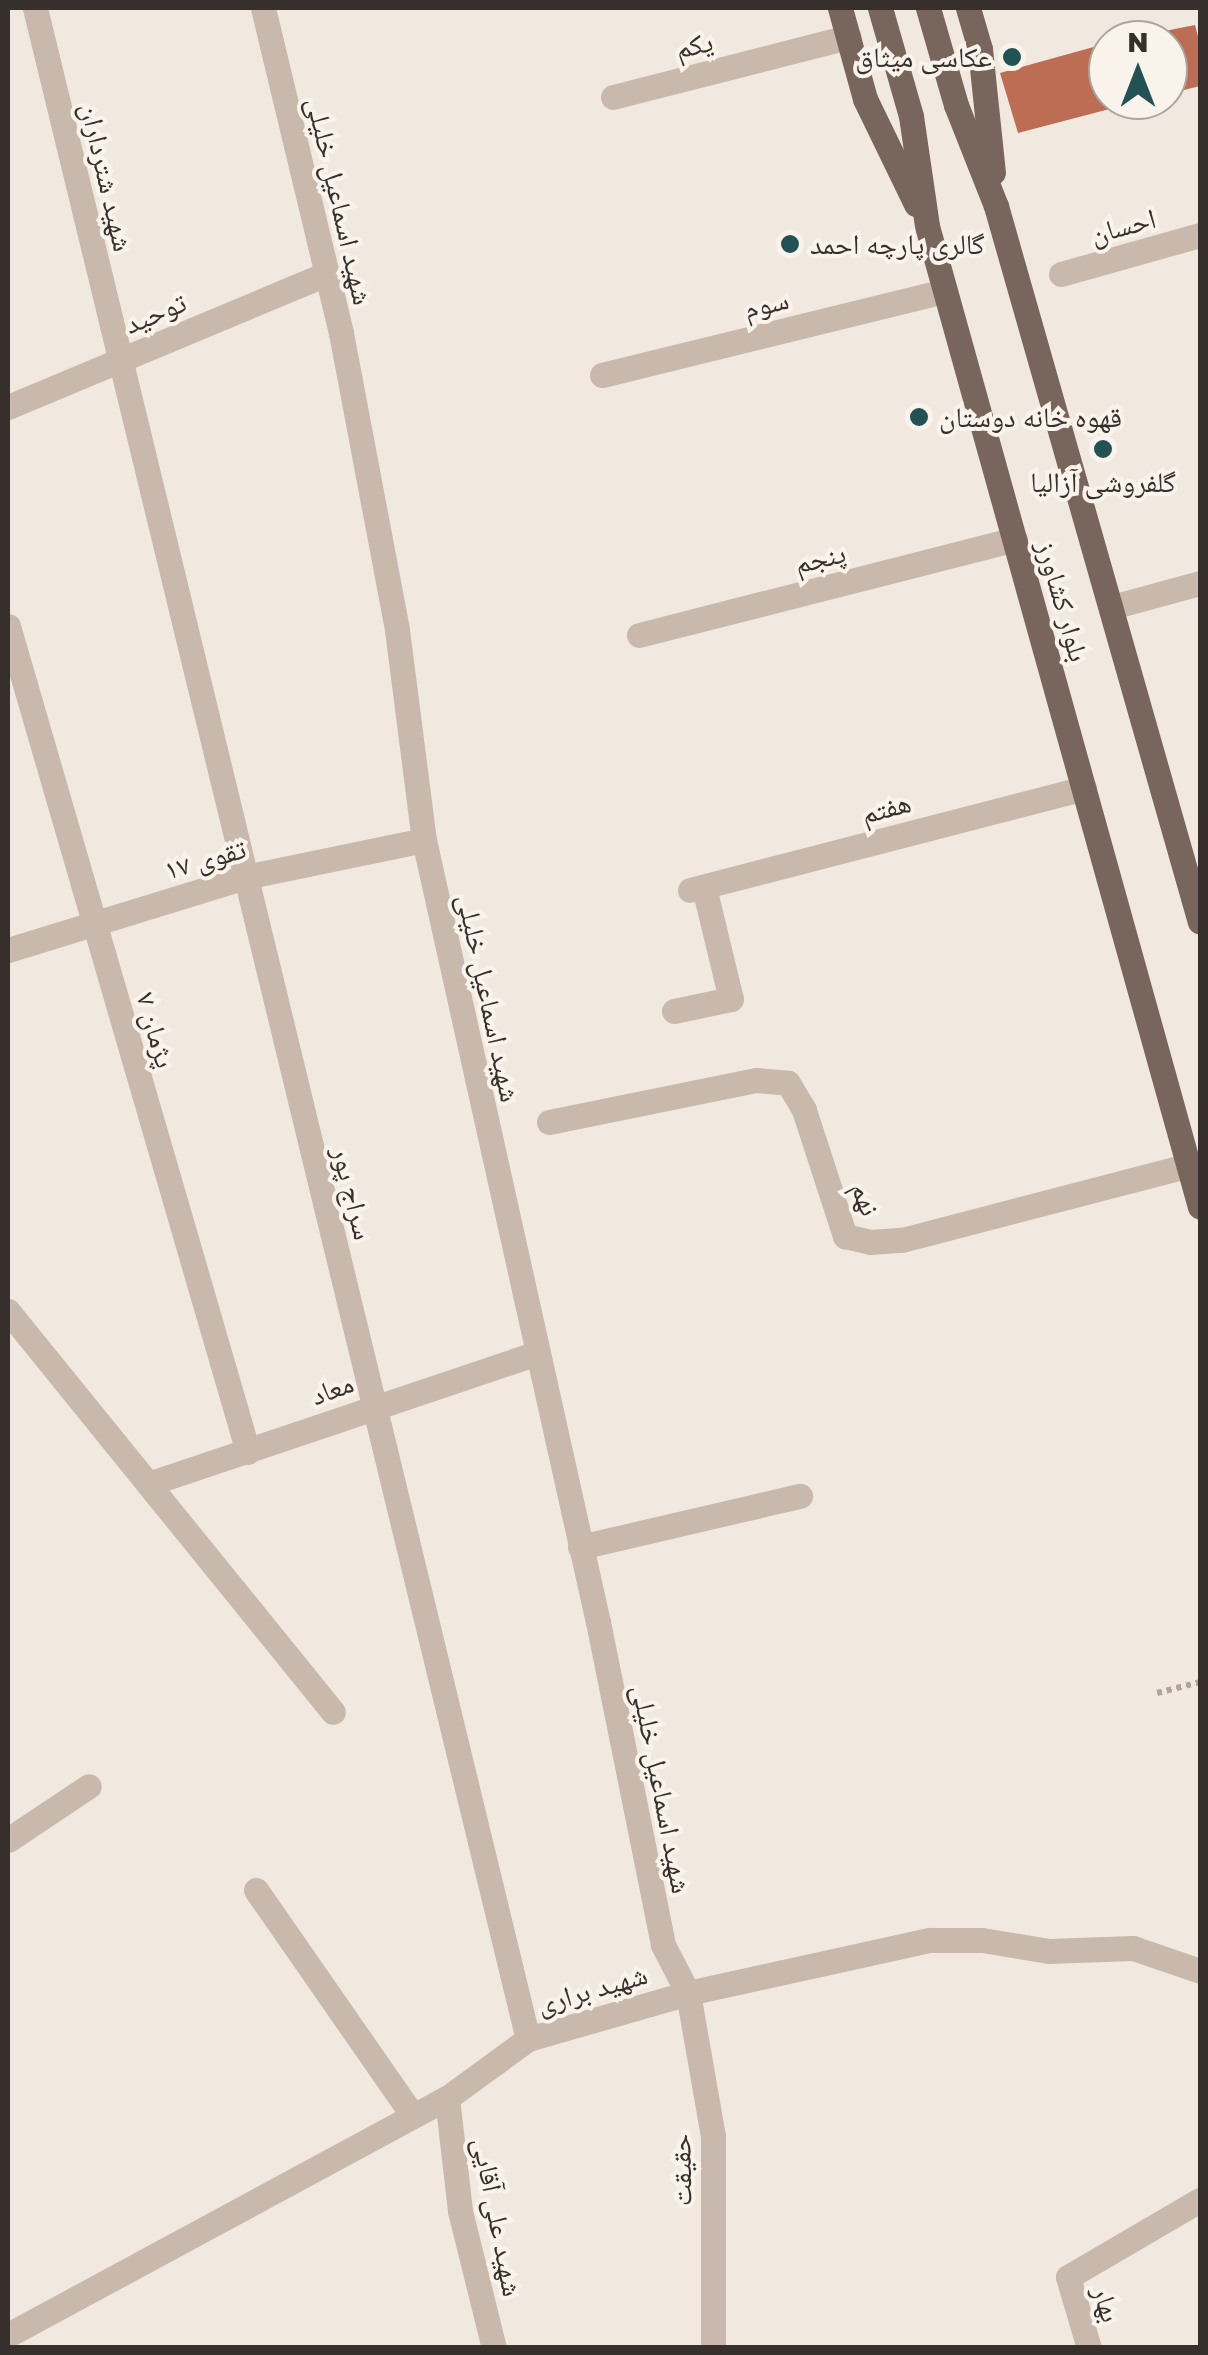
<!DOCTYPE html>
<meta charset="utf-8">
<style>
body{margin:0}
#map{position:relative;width:1208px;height:2355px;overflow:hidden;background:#f1e9e0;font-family:"Golos Text","Noto Naskh Arabic",sans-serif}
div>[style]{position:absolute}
.building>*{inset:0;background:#bc6d53}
.path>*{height:6px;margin-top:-3px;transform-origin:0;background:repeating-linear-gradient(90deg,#b4a497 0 5px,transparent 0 10px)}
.minor>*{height:25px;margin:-12.5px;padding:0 12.5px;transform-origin:12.5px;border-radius:12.5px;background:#c8b9ac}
.primary>*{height:25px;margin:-12.5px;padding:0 12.5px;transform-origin:12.5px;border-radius:12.5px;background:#78665d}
.dots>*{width:28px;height:28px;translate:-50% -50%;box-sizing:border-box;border:5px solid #f9f3ec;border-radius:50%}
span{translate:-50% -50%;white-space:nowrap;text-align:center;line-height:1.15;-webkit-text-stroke:8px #f9f3ec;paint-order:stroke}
.street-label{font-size:28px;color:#372f2b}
.poi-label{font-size:28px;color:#372f2b}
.right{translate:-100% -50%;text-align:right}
.left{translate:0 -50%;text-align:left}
.frame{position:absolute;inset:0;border:10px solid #372f2b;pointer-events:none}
.north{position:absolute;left:1088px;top:20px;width:100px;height:100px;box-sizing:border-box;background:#f9f3ec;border:2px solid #aba59f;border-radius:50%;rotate:0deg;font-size:28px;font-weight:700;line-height:40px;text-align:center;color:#372f2b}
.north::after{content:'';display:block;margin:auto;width:35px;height:45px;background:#235255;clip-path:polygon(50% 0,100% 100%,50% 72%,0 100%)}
</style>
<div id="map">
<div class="building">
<i style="clip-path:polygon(1195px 25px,1200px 44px,1200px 86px,1168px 94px,1168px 40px,1129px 38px)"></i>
<i style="clip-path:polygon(1108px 43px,1108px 100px,1140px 101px,1018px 133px,1000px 73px)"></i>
</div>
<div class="path">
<i style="left:1157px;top:1693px;width:44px;rotate:-14.3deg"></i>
</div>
<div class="minor">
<i style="left:35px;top:8px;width:2090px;rotate:76.36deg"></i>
<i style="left:263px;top:8px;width:334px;rotate:76.5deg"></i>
<i style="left:341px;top:333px;width:302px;rotate:79.3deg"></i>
<i style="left:397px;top:630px;width:212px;rotate:82.7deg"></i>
<i style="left:424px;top:840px;width:801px;rotate:77.46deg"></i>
<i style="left:598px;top:1622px;width:329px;rotate:78.6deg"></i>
<i style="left:663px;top:1945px;width:54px;rotate:62.5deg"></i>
<i style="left:688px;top:1993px;width:145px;rotate:80.1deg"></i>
<i style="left:713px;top:2136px;width:212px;rotate:90deg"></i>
<i style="left:613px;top:97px;width:243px;rotate:-14.3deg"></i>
<i style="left:1061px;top:274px;width:144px;rotate:-15.7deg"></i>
<i style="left:602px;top:375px;width:353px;rotate:-13.8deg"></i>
<i style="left:8px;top:407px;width:345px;rotate:-22.7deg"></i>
<i style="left:1112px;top:607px;width:91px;rotate:-15.3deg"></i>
<i style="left:8px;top:626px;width:860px;rotate:73.8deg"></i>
<i style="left:639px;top:635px;width:388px;rotate:-14.3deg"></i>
<i style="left:690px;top:890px;width:407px;rotate:-14.5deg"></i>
<i style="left:8px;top:950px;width:248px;rotate:-17.1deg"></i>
<i style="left:245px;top:877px;width:183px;rotate:-11.7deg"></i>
<i style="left:674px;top:1011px;width:58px;rotate:-11.9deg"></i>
<i style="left:731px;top:999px;width:115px;rotate:-103.6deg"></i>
<i style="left:549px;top:1122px;width:211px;rotate:-11.5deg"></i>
<i style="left:756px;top:1080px;width:32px;rotate:5deg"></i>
<i style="left:788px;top:1083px;width:31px;rotate:59deg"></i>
<i style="left:804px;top:1110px;width:133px;rotate:72deg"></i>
<i style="left:845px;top:1236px;width:26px;rotate:13deg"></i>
<i style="left:870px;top:1242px;width:32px;rotate:-4deg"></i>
<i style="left:902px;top:1240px;width:297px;rotate:-14.6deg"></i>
<i style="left:8px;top:1311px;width:516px;rotate:50.98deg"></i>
<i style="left:151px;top:1483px;width:405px;rotate:-18.6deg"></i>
<i style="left:580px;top:1547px;width:226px;rotate:-13.1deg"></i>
<i style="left:8px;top:1840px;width:97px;rotate:-33.7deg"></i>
<i style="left:256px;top:1890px;width:275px;rotate:55.2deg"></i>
<i style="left:447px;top:2098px;width:114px;rotate:83.4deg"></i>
<i style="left:460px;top:2211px;width:141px;rotate:76.1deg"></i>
<i style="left:8px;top:2335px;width:499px;rotate:-28.4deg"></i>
<i style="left:447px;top:2098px;width:100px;rotate:-36.1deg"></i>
<i style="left:528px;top:2039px;width:166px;rotate:-16deg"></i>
<i style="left:688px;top:1993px;width:248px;rotate:-12.4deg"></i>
<i style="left:930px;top:1940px;width:52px"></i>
<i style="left:982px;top:1940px;width:68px;rotate:9.3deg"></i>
<i style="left:1049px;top:1951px;width:84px;rotate:-2deg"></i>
<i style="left:1133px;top:1948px;width:71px;rotate:18.9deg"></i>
<i style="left:1089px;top:2348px;width:74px;rotate:-106.5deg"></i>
<i style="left:1068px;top:2277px;width:153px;rotate:-30.3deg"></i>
</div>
<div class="primary">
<i style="left:840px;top:8px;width:94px;rotate:74.6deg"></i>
<i style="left:865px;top:99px;width:117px;rotate:64.1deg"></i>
<i style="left:880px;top:8px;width:112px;rotate:74deg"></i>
<i style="left:911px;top:116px;width:111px;rotate:81.7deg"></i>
<i style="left:927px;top:226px;width:1018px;rotate:74.45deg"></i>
<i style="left:928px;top:8px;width:101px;rotate:73.9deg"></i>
<i style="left:956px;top:105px;width:109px;rotate:68.4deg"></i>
<i style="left:996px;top:206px;width:744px;rotate:74.1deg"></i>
<i style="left:968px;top:8px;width:43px;rotate:73.7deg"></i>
<i style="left:980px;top:49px;width:124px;rotate:84deg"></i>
</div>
<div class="dots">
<i style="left:1012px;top:57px;background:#235255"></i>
<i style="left:790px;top:244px;background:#235255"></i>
<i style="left:919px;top:417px;background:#235255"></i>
<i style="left:1103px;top:449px;background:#235255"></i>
</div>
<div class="street-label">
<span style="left:694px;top:45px;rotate:-14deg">یکم</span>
<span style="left:107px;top:177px;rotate:77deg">شهید شترداران</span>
<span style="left:340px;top:201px;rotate:77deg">شهید اسماعیل خلیلی</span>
<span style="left:1123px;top:226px;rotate:-15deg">احسان</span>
<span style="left:766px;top:304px;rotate:-14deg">سوم</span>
<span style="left:155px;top:313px;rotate:-23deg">توحید</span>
<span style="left:820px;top:558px;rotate:-14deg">پنجم</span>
<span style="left:1063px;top:601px;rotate:74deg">بلوار کشاورز</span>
<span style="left:886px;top:808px;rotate:-15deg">هفتم</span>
<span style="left:205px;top:859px;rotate:-16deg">تقوی ۱۷</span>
<span style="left:489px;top:998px;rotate:78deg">شهید اسماعیل خلیلی</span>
<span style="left:156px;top:1030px;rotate:74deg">پژمان ۷</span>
<span style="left:353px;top:1193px;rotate:76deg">سراج پور</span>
<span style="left:866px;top:1199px;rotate:69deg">نهم</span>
<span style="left:332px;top:1389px;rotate:-20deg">معاد</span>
<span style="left:662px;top:1789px;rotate:79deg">شهید اسماعیل خلیلی</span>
<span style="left:592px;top:1989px;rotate:-16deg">شهید براری</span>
<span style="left:681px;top:2170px;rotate:-91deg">حقیقت</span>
<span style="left:498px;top:2217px;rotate:79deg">شهید علی آقایی</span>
<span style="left:1107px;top:2304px;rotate:73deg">بهار</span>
</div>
<div class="poi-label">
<span class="right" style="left:992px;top:57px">عکاسی میثاق</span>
<span class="left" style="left:810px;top:244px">گالری پارچه احمد</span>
<span class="left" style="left:939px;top:417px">قهوه خانه دوستان</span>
<span style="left:1103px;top:482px">گلفروشی آزالیا</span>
</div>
<div class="frame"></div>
<div class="north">N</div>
</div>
